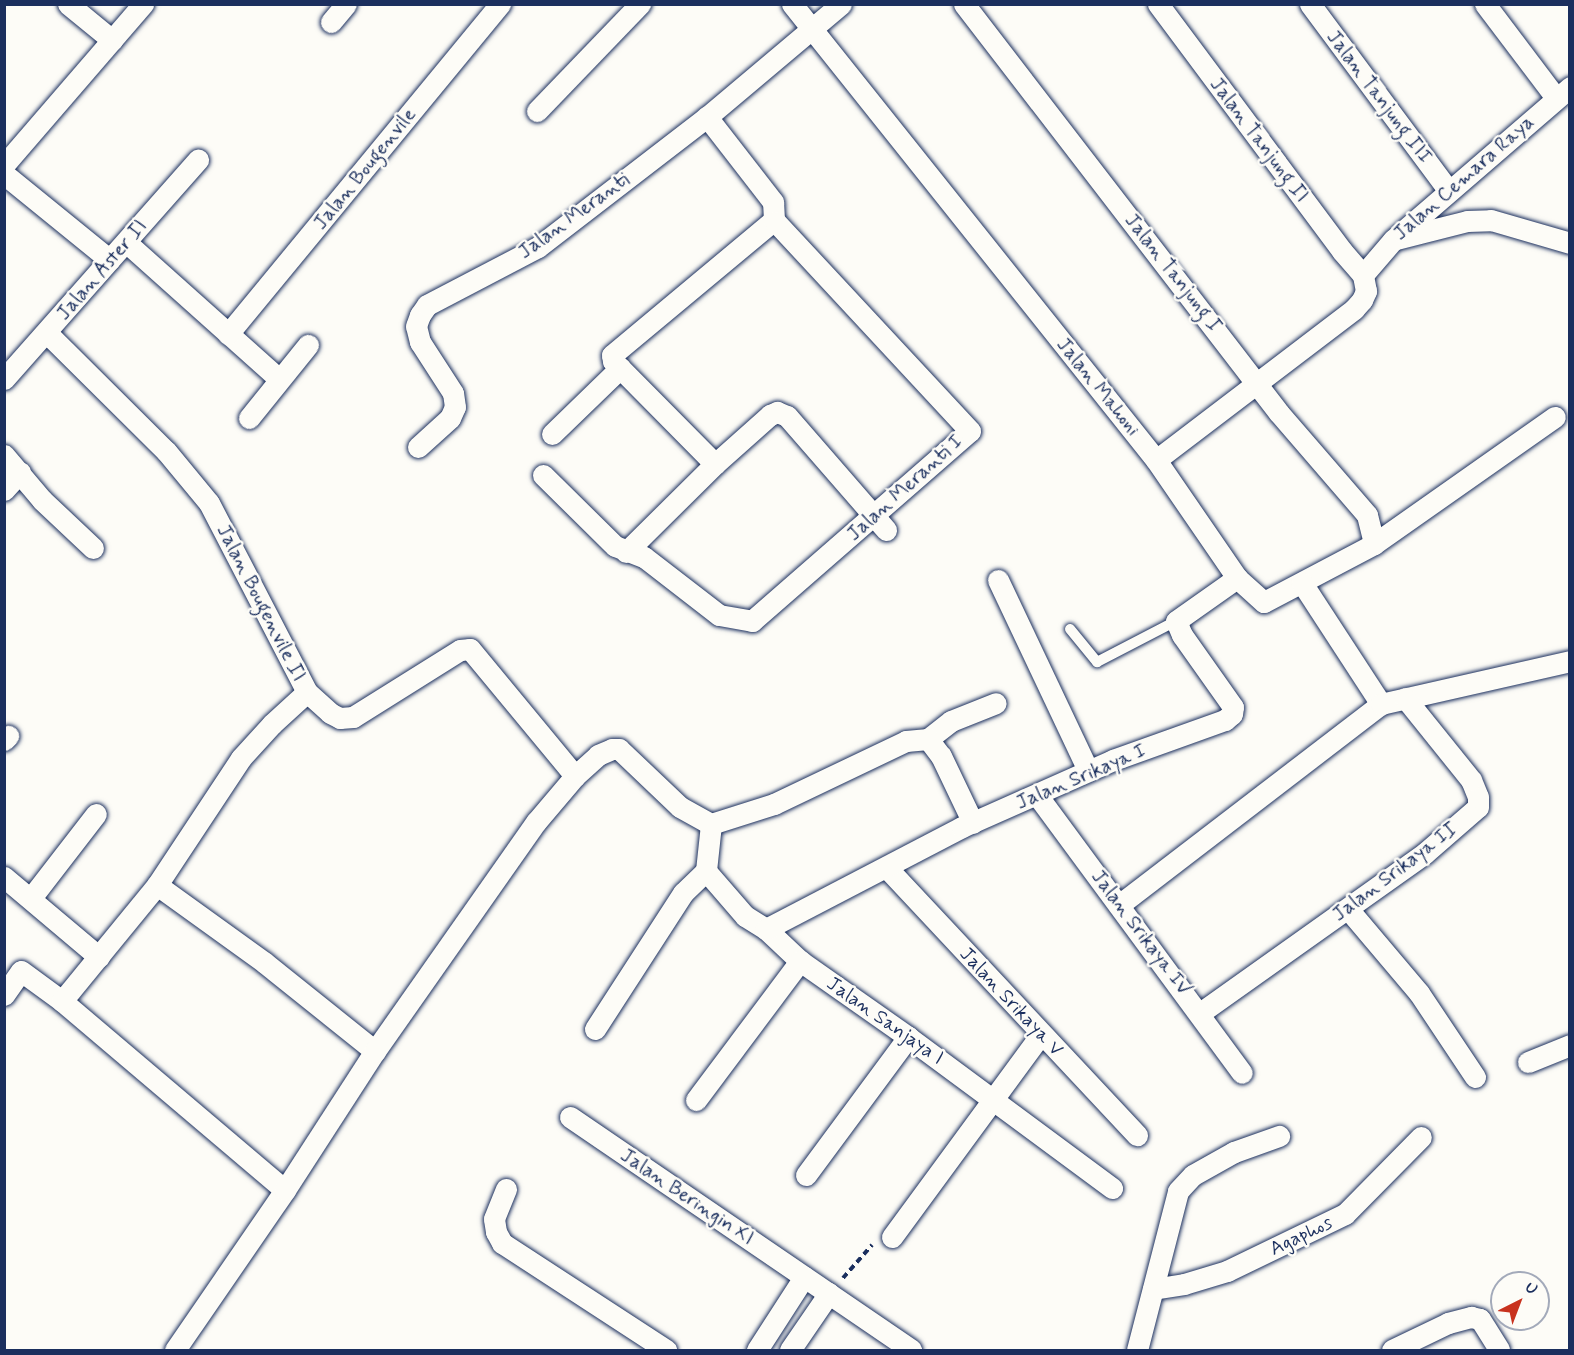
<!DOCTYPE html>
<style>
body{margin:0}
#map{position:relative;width:1574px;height:1355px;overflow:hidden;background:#fdfcf7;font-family:Mynerve,sans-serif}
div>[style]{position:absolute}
.path>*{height:4px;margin-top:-2px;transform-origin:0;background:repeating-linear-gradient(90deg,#1b2f5e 0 6px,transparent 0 10.5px)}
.roads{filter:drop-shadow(0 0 2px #1b2f5e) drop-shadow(0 0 2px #1b2f5e)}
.lane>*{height:10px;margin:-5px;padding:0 5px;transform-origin:5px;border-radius:5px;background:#fdfcf7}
.street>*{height:21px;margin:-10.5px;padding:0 10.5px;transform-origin:10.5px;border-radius:10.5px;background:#fdfcf7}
span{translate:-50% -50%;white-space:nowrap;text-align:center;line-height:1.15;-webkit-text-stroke:5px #fdfcf7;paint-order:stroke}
.street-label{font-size:20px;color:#1b2f5e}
.frame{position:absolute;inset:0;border:6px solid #1b2f5e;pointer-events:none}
.north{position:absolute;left:1490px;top:1271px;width:60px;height:60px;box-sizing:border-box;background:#fdfcf7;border:2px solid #a3aaba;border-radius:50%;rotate:42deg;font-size:16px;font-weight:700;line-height:24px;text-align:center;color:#1b2f5e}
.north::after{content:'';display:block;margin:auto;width:21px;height:27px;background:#c8321e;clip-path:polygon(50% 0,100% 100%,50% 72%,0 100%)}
</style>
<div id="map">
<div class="path">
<i style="left:843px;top:1278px;width:44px;rotate:-48.7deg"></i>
</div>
<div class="roads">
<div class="lane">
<i style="left:1070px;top:629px;width:43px;rotate:50.7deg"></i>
<i style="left:1097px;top:662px;width:89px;rotate:-27.4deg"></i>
</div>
<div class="street">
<i style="left:68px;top:4px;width:57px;rotate:39.3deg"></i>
<i style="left:792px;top:4px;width:583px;rotate:51.4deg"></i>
<i style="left:1156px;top:460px;width:143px;rotate:55.5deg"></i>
<i style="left:1237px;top:578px;width:36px;rotate:42deg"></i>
<i style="left:1264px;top:602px;width:124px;rotate:-27.8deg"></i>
<i style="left:1374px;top:544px;width:221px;rotate:-35.1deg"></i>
<i style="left:964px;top:4px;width:516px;rotate:52.4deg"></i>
<i style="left:1279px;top:413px;width:135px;rotate:49.2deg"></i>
<i style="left:1367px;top:515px;width:30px;rotate:76deg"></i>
<i style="left:1158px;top:4px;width:308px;rotate:53.3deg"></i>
<i style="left:1342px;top:251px;width:32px;rotate:49deg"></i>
<i style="left:1310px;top:4px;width:232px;rotate:53.4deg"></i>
<i style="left:1485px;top:4px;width:118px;rotate:52.9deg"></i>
<i style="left:331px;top:22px;width:23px;rotate:-50deg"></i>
<i style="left:537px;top:111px;width:149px;rotate:-46.1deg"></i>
<i style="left:4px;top:165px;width:213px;rotate:-49.2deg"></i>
<i style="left:4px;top:174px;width:136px;rotate:39.1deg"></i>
<i style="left:1396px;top:239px;width:73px;rotate:-14.2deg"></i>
<i style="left:1467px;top:221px;width:24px;rotate:-2deg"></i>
<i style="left:1491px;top:220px;width:82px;rotate:16.2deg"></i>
<i style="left:127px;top:243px;width:204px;rotate:41.8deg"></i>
<i style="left:1363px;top:275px;width:46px;rotate:-49.4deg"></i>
<i style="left:1393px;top:240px;width:234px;rotate:-40.8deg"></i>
<i style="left:47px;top:333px;width:168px;rotate:44.8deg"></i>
<i style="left:166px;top:451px;width:67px;rotate:50.4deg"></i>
<i style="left:209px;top:503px;width:213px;rotate:62.6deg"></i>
<i style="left:307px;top:692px;width:31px;rotate:42deg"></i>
<i style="left:330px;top:713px;width:11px;rotate:27deg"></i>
<i style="left:340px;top:718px;width:13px;rotate:-4deg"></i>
<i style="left:353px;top:717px;width:126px;rotate:-32.1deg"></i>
<i style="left:460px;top:650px;width:10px;rotate:-6deg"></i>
<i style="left:470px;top:649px;width:165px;rotate:50.4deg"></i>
<i style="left:228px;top:334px;width:428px;rotate:-50.5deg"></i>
<i style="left:4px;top:379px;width:293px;rotate:-48.5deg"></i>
<i style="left:249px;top:418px;width:94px;rotate:-51.1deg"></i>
<i style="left:552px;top:434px;width:95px;rotate:-44.1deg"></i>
<i style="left:418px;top:447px;width:43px;rotate:-42.2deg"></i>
<i style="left:450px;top:418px;width:12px;rotate:-66deg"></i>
<i style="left:455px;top:407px;width:14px;rotate:-98deg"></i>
<i style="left:453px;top:393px;width:61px;rotate:-122.9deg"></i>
<i style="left:420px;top:342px;width:16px;rotate:-104deg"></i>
<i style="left:416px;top:326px;width:12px;rotate:-70deg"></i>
<i style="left:420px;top:315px;width:12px;rotate:-55deg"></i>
<i style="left:427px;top:305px;width:125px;rotate:-27.6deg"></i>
<i style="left:538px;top:247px;width:213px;rotate:-37.6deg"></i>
<i style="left:707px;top:117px;width:175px;rotate:-40.1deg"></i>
<i style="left:4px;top:455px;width:59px;rotate:49.8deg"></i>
<i style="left:42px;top:500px;width:70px;rotate:43.3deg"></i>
<i style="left:1156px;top:460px;width:249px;rotate:-37.3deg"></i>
<i style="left:1354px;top:309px;width:12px;rotate:-48deg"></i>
<i style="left:1362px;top:300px;width:10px;rotate:-66deg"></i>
<i style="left:1366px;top:291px;width:16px;rotate:-101deg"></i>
<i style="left:715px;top:464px;width:145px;rotate:-134.7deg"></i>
<i style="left:613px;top:361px;width:6px;rotate:-99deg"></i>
<i style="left:612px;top:355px;width:211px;rotate:-39.8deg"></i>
<i style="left:543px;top:475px;width:101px;rotate:44.6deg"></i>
<i style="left:615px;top:546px;width:31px;rotate:21deg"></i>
<i style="left:644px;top:557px;width:95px;rotate:37.7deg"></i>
<i style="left:719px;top:615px;width:34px;rotate:10deg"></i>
<i style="left:752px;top:621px;width:289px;rotate:-41.1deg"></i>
<i style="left:970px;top:431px;width:288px;rotate:-132.9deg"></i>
<i style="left:774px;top:220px;width:18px;rotate:-93deg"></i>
<i style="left:773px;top:202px;width:108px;rotate:-127.8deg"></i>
<i style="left:4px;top:490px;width:24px;rotate:-48deg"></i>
<i style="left:626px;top:552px;width:125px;rotate:-44.7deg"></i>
<i style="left:715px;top:464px;width:74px;rotate:-41.7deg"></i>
<i style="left:770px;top:415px;width:8px;rotate:-23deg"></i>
<i style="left:777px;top:412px;width:11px;rotate:22deg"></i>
<i style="left:787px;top:416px;width:151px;rotate:49deg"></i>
<i style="left:998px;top:580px;width:210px;rotate:64.7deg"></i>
<i style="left:1302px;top:583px;width:145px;rotate:56.9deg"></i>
<i style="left:928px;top:739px;width:29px;rotate:-38deg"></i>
<i style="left:951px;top:721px;width:48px;rotate:-21.8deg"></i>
<i style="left:4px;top:740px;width:6px;rotate:-45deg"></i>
<i style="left:1037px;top:795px;width:345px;rotate:53.6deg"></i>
<i style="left:711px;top:824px;width:47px;rotate:96.1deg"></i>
<i style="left:706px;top:871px;width:60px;rotate:49.1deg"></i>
<i style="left:745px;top:916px;width:25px;rotate:32deg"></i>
<i style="left:766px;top:929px;width:47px;rotate:43.3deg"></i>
<i style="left:800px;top:961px;width:132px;rotate:35.1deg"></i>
<i style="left:908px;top:1037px;width:254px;rotate:36.5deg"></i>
<i style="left:887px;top:868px;width:366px;rotate:46.9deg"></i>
<i style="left:4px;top:877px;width:124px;rotate:40.1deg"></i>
<i style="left:157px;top:885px;width:133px;rotate:35.8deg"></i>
<i style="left:265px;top:963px;width:141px;rotate:38.7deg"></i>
<i style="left:31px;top:898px;width:106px;rotate:-52.3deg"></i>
<i style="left:1119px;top:905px;width:330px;rotate:-37.5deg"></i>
<i style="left:1381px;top:704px;width:194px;rotate:-12.8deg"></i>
<i style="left:1348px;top:909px;width:110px;rotate:49.8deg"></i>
<i style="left:1419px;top:993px;width:101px;rotate:56.3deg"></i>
<i style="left:766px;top:929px;width:221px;rotate:-27.5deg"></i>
<i style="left:962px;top:827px;width:165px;rotate:-23.9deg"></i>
<i style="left:1113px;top:760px;width:119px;rotate:-19.7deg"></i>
<i style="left:1225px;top:720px;width:9px;rotate:-41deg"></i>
<i style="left:1232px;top:714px;width:7px;rotate:-82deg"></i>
<i style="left:1233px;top:707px;width:88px;rotate:-125.3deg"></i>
<i style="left:1182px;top:635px;width:15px;rotate:-113deg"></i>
<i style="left:1176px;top:621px;width:75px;rotate:-35.2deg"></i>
<i style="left:4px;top:995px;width:29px;rotate:-55deg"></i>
<i style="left:21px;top:971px;width:51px;rotate:36.2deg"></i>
<i style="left:62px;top:1001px;width:292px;rotate:40.3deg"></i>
<i style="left:62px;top:1001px;width:150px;rotate:-50.7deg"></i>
<i style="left:157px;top:885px;width:152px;rotate:-56.5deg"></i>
<i style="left:241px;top:758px;width:46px;rotate:-47.6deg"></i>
<i style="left:272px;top:724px;width:47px;rotate:-42.4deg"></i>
<i style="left:1200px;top:1013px;width:276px;rotate:-35.4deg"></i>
<i style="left:1425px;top:853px;width:70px;rotate:-41deg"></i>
<i style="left:1478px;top:807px;width:10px;rotate:-90deg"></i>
<i style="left:1478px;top:797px;width:18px;rotate:-112deg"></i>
<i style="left:1471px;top:780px;width:105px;rotate:-128.8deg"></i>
<i style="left:595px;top:1029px;width:162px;rotate:-57.1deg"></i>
<i style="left:683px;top:893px;width:32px;rotate:-44deg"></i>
<i style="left:1528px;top:1062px;width:45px;rotate:-22deg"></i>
<i style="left:696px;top:1100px;width:174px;rotate:-53.2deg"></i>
<i style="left:570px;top:1117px;width:413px;rotate:34.3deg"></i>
<i style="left:806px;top:1175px;width:172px;rotate:-53.5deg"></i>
<i style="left:506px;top:1189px;width:32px;rotate:112deg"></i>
<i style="left:494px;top:1219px;width:13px;rotate:81deg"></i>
<i style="left:496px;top:1232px;width:13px;rotate:61deg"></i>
<i style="left:502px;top:1243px;width:196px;rotate:33.1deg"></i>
<i style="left:892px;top:1237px;width:252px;rotate:-53.7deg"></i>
<i style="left:1153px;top:1289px;width:31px;rotate:-9deg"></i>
<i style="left:1184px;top:1284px;width:45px;rotate:-16.8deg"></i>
<i style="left:1227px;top:1271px;width:131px;rotate:-25.8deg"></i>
<i style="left:1345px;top:1214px;width:108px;rotate:-45.4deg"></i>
<i style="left:175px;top:1350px;width:194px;rotate:-55.5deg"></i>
<i style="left:285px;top:1190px;width:166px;rotate:-57.1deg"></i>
<i style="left:375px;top:1051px;width:280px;rotate:-54.9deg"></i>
<i style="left:536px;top:822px;width:60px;rotate:-49.7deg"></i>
<i style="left:575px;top:776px;width:31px;rotate:-42deg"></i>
<i style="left:598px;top:755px;width:15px;rotate:-23deg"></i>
<i style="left:612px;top:749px;width:7px"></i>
<i style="left:619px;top:749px;width:84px;rotate:43.6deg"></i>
<i style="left:680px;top:807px;width:35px;rotate:29deg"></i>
<i style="left:711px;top:824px;width:66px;rotate:-17.6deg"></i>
<i style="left:774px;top:804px;width:146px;rotate:-25.5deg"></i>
<i style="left:906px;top:741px;width:22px;rotate:-5deg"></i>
<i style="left:928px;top:739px;width:21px;rotate:53deg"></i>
<i style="left:941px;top:756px;width:74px;rotate:64.5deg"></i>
<i style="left:757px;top:1350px;width:87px;rotate:-57.2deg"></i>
<i style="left:790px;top:1350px;width:69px;rotate:-55.6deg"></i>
<i style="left:1137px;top:1350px;width:164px;rotate:-75.5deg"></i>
<i style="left:1178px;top:1191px;width:22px;rotate:-47deg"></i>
<i style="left:1193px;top:1175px;width:47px;rotate:-29.3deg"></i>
<i style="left:1234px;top:1152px;width:48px;rotate:-19.6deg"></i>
<i style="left:1392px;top:1350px;width:62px;rotate:-25.7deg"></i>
<i style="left:1448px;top:1323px;width:24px;rotate:-15deg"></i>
<i style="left:1471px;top:1317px;width:9px;rotate:13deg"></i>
<i style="left:1480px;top:1319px;width:36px;rotate:58deg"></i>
</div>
</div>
<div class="street-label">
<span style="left:1379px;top:97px;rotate:53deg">Jalan Tanjung III</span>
<span style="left:1259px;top:140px;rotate:53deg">Jalan Tanjung II</span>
<span style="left:365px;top:169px;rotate:-51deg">Jalan Bougenvile</span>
<span style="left:1464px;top:178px;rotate:-41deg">Jalan Cemara Raya</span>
<span style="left:574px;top:216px;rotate:-36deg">Jalan Meranti</span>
<span style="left:102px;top:270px;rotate:-49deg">Jalan Aster II</span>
<span style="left:1173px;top:273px;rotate:52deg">Jalan Tanjung I</span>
<span style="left:1098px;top:387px;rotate:51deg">Jalan Mahoni</span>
<span style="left:905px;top:488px;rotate:-42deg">Jalan Meranti I</span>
<span style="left:261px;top:603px;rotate:63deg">Jalan Bougenvile II</span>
<span style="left:1081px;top:777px;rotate:-23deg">Jalan Srikaya I</span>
<span style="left:1395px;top:872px;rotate:-37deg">Jalan Srikaya II</span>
<span style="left:1141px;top:933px;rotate:53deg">Jalan Srikaya IV</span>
<span style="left:1011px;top:1002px;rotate:47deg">Jalan Srikaya V</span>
<span style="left:885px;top:1021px;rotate:35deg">Jalan Sanjaya I</span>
<span style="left:687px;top:1197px;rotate:34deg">Jalan Beringin XI</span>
<span style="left:1301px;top:1236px;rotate:-26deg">Agaphos</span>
</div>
<div class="frame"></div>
<div class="north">U</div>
</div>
